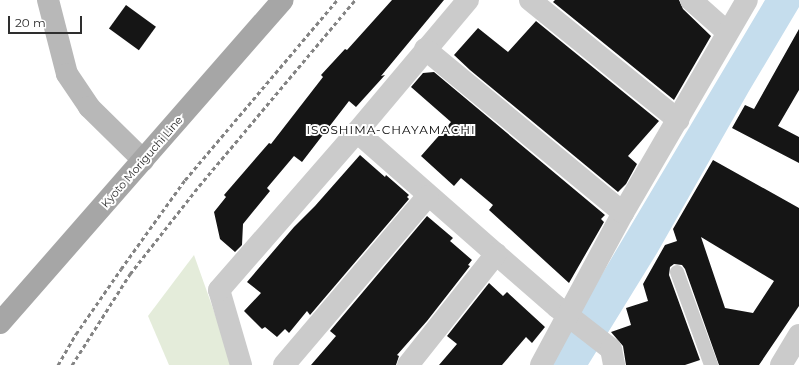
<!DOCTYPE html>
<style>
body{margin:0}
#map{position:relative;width:799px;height:365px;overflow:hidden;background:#fff;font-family:Montserrat,sans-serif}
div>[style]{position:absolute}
.green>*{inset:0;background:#e4ecda}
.water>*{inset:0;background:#c5dded}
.building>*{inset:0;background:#151515;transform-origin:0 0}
.lane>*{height:14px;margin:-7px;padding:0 7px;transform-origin:7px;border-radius:7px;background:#cbcbcb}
.street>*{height:22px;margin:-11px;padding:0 11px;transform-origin:11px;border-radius:11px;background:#cbcbcb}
.secondary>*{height:22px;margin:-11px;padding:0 11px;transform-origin:11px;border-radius:11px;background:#b8b8b8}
.primary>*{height:22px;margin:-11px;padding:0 11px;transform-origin:11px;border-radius:11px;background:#a6a6a6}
.rail>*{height:3px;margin-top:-1.5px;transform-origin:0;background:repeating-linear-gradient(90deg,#838383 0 4px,transparent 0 7px)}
span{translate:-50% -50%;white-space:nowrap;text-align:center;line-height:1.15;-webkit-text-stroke:4px #fff;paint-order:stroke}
.street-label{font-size:11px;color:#2e2e2e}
.neighbourhood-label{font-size:12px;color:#000;letter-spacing:1px}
.scale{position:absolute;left:8px;top:16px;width:74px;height:18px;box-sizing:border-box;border:2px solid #2e2e2e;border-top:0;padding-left:5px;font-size:12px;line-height:14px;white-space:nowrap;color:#2e2e2e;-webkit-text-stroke:3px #fff;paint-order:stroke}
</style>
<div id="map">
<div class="green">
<i style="clip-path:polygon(194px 255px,233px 365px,169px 365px,148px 316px)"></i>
</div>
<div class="water">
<i style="clip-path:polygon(765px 0,799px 0,799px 7px,749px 91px,657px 253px,588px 365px,548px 365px)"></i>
</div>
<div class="building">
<i style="clip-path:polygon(392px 0,444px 0,381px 76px,385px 75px,356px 107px,349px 101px,302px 162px,294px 156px,267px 188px,270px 191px,243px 224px,242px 245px,235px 252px,220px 239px,214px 212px,226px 197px,224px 195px,269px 143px,271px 144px,323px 77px,321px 75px,345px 49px,347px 50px)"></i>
<i style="clip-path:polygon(555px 0,679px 0,683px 9px,711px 36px,674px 100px,553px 2px)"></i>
<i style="left:126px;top:5px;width:37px;height:29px;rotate:36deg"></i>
<i style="clip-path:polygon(536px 21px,659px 121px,628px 156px,637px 164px,626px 184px,618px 192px,470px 70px,454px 55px,478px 28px,508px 52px)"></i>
<i style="clip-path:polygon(799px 29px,799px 90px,778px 126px,799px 137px,799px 163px,732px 128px,745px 105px,754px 109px)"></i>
<i style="clip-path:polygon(434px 72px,605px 215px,601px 219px,604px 222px,569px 283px,489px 210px,493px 205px,461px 178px,454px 186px,421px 156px,451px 122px,411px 87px,423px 73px)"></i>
<i style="clip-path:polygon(360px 155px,385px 177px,386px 175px,409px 195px,407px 197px,409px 199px,310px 315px,307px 311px,289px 333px,285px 329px,277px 337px,265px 327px,262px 329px,244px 311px,261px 293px,247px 282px,294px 227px,315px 206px)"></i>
<i style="clip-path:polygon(evenodd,713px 160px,799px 208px,799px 306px,759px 365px,719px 365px,685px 269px,682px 265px,674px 264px,670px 267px,669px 275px,700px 360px,685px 365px,626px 365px,623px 346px,611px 332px,631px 325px,626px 308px,648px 301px,643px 284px,665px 245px,677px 241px,673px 229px,713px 160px,701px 237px,774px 281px,753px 313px,725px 308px,701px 237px)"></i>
<i style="clip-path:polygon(427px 216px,453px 238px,450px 241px,472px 260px,468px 265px,470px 266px,427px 321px,397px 355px,399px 356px,396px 365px,311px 365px,336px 336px,330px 331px)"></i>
<i style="clip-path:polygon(489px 283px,503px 296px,507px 292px,545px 327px,532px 343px,526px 337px,502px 365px,439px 365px,457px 344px,447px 336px)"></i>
</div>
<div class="lane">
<i style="left:677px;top:272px;width:99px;rotate:69.9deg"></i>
</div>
<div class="street">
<i style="left:468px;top:0;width:172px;rotate:130.1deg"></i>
<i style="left:357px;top:132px;width:185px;rotate:41.3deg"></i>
<i style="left:496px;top:254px;width:81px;rotate:41deg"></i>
<i style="left:557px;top:307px;width:68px;rotate:37.9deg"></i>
<i style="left:611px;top:349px;width:16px;rotate:79deg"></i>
<i style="left:530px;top:0;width:191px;rotate:39deg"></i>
<i style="left:691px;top:0;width:48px;rotate:41.6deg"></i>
<i style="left:425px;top:49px;width:257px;rotate:39.6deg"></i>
<i style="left:241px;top:365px;width:78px;rotate:-106.3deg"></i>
<i style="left:219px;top:290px;width:210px;rotate:-48.9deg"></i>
<i style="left:284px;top:365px;width:222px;rotate:-49.6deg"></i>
<i style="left:408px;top:365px;width:142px;rotate:-51.6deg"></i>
<i style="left:541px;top:365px;width:173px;rotate:-61.7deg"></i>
<i style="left:623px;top:213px;width:246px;rotate:-59.8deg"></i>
<i style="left:781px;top:365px;width:35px;rotate:-59deg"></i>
</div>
<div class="secondary">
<i style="left:48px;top:0;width:76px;rotate:75.6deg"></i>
<i style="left:67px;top:74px;width:40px;rotate:56deg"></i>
<i style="left:89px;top:107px;width:76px;rotate:44.5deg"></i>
</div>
<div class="primary">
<i style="left:0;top:323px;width:429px;rotate:-48.8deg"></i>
</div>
<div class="rail">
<i style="left:58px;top:365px;width:36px;rotate:-60deg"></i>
<i style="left:76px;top:334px;width:79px;rotate:-55.3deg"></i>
<i style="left:121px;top:269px;width:110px;rotate:-54.3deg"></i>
<i style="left:185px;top:180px;width:236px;rotate:-49.8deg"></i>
<i style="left:72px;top:365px;width:108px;rotate:-57.5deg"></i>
<i style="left:130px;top:274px;width:112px;rotate:-51.9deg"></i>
<i style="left:199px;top:186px;width:243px;rotate:-50deg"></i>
</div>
<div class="street-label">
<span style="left:142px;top:162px;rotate:-49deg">Kyoto Moriguchi Line</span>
</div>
<div class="neighbourhood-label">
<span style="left:391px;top:130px">ISOSHIMA-CHAYAMACHI</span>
</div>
<div class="scale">20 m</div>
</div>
